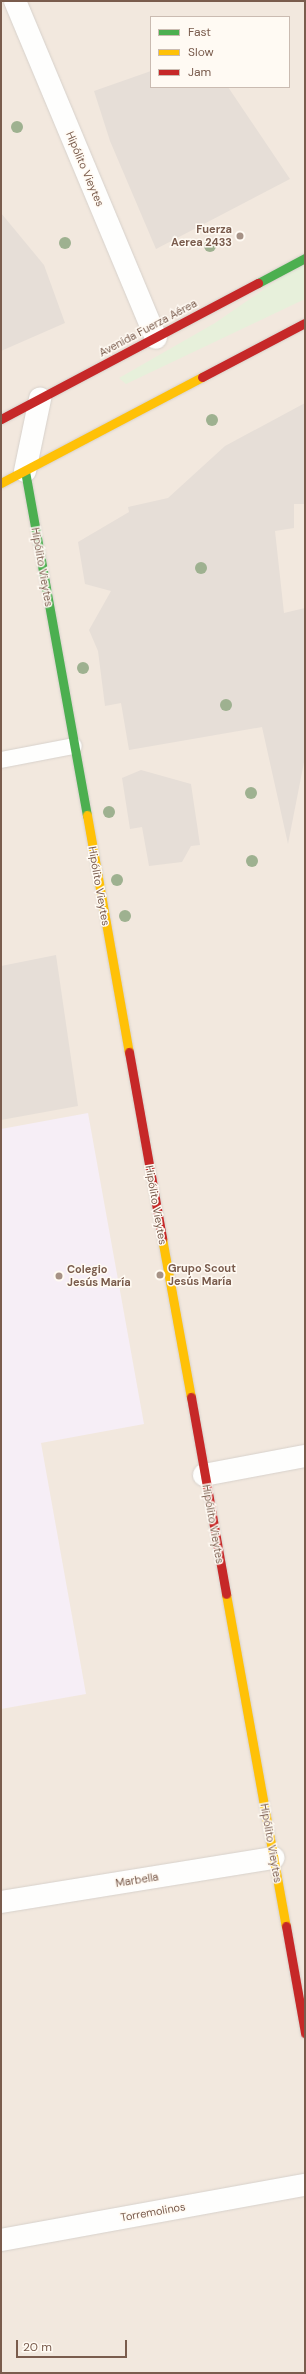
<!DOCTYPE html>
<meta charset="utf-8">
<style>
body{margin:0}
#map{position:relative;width:306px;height:2374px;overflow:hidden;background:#f9f5f0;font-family:"DM Sans",sans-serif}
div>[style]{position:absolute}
.residential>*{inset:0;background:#f2e8de}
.education>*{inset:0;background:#f6eef6}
.green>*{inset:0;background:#e7f0db}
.building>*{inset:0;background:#e6ded7}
.roads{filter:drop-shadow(0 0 1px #d7d1cb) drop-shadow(0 0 1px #d7d1cb)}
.lane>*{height:16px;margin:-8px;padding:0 8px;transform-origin:8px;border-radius:8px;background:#fefefd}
.street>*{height:22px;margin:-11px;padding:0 11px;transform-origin:11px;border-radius:11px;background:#fefefd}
.fast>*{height:9px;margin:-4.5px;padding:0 4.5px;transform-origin:4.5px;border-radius:4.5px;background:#4caf50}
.slow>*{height:9px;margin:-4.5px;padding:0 4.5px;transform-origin:4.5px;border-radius:4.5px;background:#ffc107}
.jam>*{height:9px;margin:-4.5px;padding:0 4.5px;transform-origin:4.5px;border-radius:4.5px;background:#c62828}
.trees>*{width:12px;height:12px;margin:-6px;border-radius:50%;background:#9eb190}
.dots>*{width:11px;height:11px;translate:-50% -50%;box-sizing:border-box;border:2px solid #fffaf3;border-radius:50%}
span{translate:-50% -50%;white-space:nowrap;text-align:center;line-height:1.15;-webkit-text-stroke:3px #fffaf3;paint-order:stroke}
.street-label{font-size:11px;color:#7a5c4d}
.poi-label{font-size:11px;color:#7a5c4d;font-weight:700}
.right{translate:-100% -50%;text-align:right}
.left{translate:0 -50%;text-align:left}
.frame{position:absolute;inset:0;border:2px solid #7a5c4d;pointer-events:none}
.legend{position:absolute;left:150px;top:16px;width:140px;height:72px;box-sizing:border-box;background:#fffaf3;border:1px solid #cabbb1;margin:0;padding:5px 7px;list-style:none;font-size:12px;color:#7a5c4d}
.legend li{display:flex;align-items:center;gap:8px;height:20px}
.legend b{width:20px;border:1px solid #cabbb1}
.scale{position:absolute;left:16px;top:2340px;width:111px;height:18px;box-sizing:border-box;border:2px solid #7a5c4d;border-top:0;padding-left:5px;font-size:12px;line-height:14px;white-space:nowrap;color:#7a5c4d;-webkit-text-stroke:3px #fffaf3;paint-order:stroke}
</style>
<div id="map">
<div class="residential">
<i style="clip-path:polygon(evenodd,1px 1px,305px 1px,305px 2373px,1px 2373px,1px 1px,151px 17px,289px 17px,289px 87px,151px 87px,151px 17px)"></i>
</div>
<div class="education">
<i style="clip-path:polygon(88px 1113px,144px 1424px,41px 1443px,86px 1694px,1px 1709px,1px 1129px)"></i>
</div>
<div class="green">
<i style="clip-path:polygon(305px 261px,305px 299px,126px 384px,119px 378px,215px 323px)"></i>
</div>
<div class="building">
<i style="clip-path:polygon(151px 71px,151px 87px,228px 87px,290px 179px,156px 249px,110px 141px,94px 91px)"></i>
<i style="clip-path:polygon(1px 213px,44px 265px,65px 323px,1px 351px)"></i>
<i style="clip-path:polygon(305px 403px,305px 504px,294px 504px,294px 528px,275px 531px,284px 613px,305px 608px,305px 757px,288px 844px,262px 727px,129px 750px,121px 703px,105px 706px,98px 651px,89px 630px,111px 591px,85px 584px,78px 542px,129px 512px,128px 507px,168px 498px,225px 446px)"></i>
<i style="clip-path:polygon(141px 770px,191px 784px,200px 845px,191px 846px,182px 862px,149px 866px,142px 827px,130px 829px,122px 778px)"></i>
<i style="clip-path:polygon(56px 955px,78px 1106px,1px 1120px,1px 966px)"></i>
</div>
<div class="roads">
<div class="lane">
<i style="left:1px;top:760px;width:74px;rotate:-10.9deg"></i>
</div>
<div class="street">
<i style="left:15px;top:1px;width:365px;rotate:67.3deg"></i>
<i style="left:25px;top:471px;width:74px;rotate:-78.2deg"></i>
<i style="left:204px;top:1475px;width:103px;rotate:-10.7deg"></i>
<i style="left:1px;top:1902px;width:276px;rotate:-9.2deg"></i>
<i style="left:1px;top:2240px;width:309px;rotate:-10.3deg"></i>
</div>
<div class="fast">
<i style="left:258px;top:283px;width:53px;rotate:-28deg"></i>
<i style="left:25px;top:471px;width:350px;rotate:79.8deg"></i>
</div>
<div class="slow">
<i style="left:1px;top:483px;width:227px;rotate:-27.8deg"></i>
<i style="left:87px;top:815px;width:241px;rotate:80deg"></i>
<i style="left:162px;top:1238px;width:162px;rotate:79.7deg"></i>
<i style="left:226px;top:1594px;width:337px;rotate:79.8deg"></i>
</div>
<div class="jam">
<i style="left:202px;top:377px;width:116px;rotate:-27.7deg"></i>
<i style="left:1px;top:419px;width:291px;rotate:-27.9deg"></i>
<i style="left:129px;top:1052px;width:189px;rotate:79.9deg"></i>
<i style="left:191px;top:1397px;width:200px;rotate:79.9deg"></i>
<i style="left:286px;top:1926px;width:109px;rotate:79.9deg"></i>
</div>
</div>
<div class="trees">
<i style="left:17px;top:127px"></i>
<i style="left:65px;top:243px"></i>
<i style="left:210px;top:246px"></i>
<i style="left:212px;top:420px"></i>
<i style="left:201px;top:568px"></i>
<i style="left:83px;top:668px"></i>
<i style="left:226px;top:705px"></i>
<i style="left:251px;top:793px"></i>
<i style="left:109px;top:812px"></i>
<i style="left:252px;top:861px"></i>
<i style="left:117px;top:880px"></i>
<i style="left:125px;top:916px"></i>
</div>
<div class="dots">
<i style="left:240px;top:236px;background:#a69286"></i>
<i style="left:160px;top:1275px;background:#a69286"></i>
<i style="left:59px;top:1276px;background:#a69286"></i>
</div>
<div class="street-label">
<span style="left:85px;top:169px;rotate:67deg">Hipólito Vieytes</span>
<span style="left:148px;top:328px;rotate:-28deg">Avenida Fuerza Aérea</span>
<span style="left:42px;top:567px;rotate:80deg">Hipólito Vieytes</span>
<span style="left:99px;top:886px;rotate:80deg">Hipólito Vieytes</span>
<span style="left:156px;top:1205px;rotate:80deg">Hipólito Vieytes</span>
<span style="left:213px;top:1524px;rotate:80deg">Hipólito Vieytes</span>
<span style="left:271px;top:1843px;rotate:80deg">Hipólito Vieytes</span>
<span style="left:137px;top:1880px;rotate:-9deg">Marbella</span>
<span style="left:153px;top:2212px;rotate:-10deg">Torremolinos</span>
</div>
<div class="poi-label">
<span class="right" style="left:232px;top:236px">Fuerza<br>Aerea 2433</span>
<span class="left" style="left:168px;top:1275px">Grupo Scout<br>Jesús María</span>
<span class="left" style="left:67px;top:1276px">Colegio<br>Jesús María</span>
</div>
<div class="frame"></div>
<ul class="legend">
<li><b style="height:5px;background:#4caf50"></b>Fast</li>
<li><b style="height:5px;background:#ffc107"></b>Slow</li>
<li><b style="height:5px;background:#c62828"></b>Jam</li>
</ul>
<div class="scale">20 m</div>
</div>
